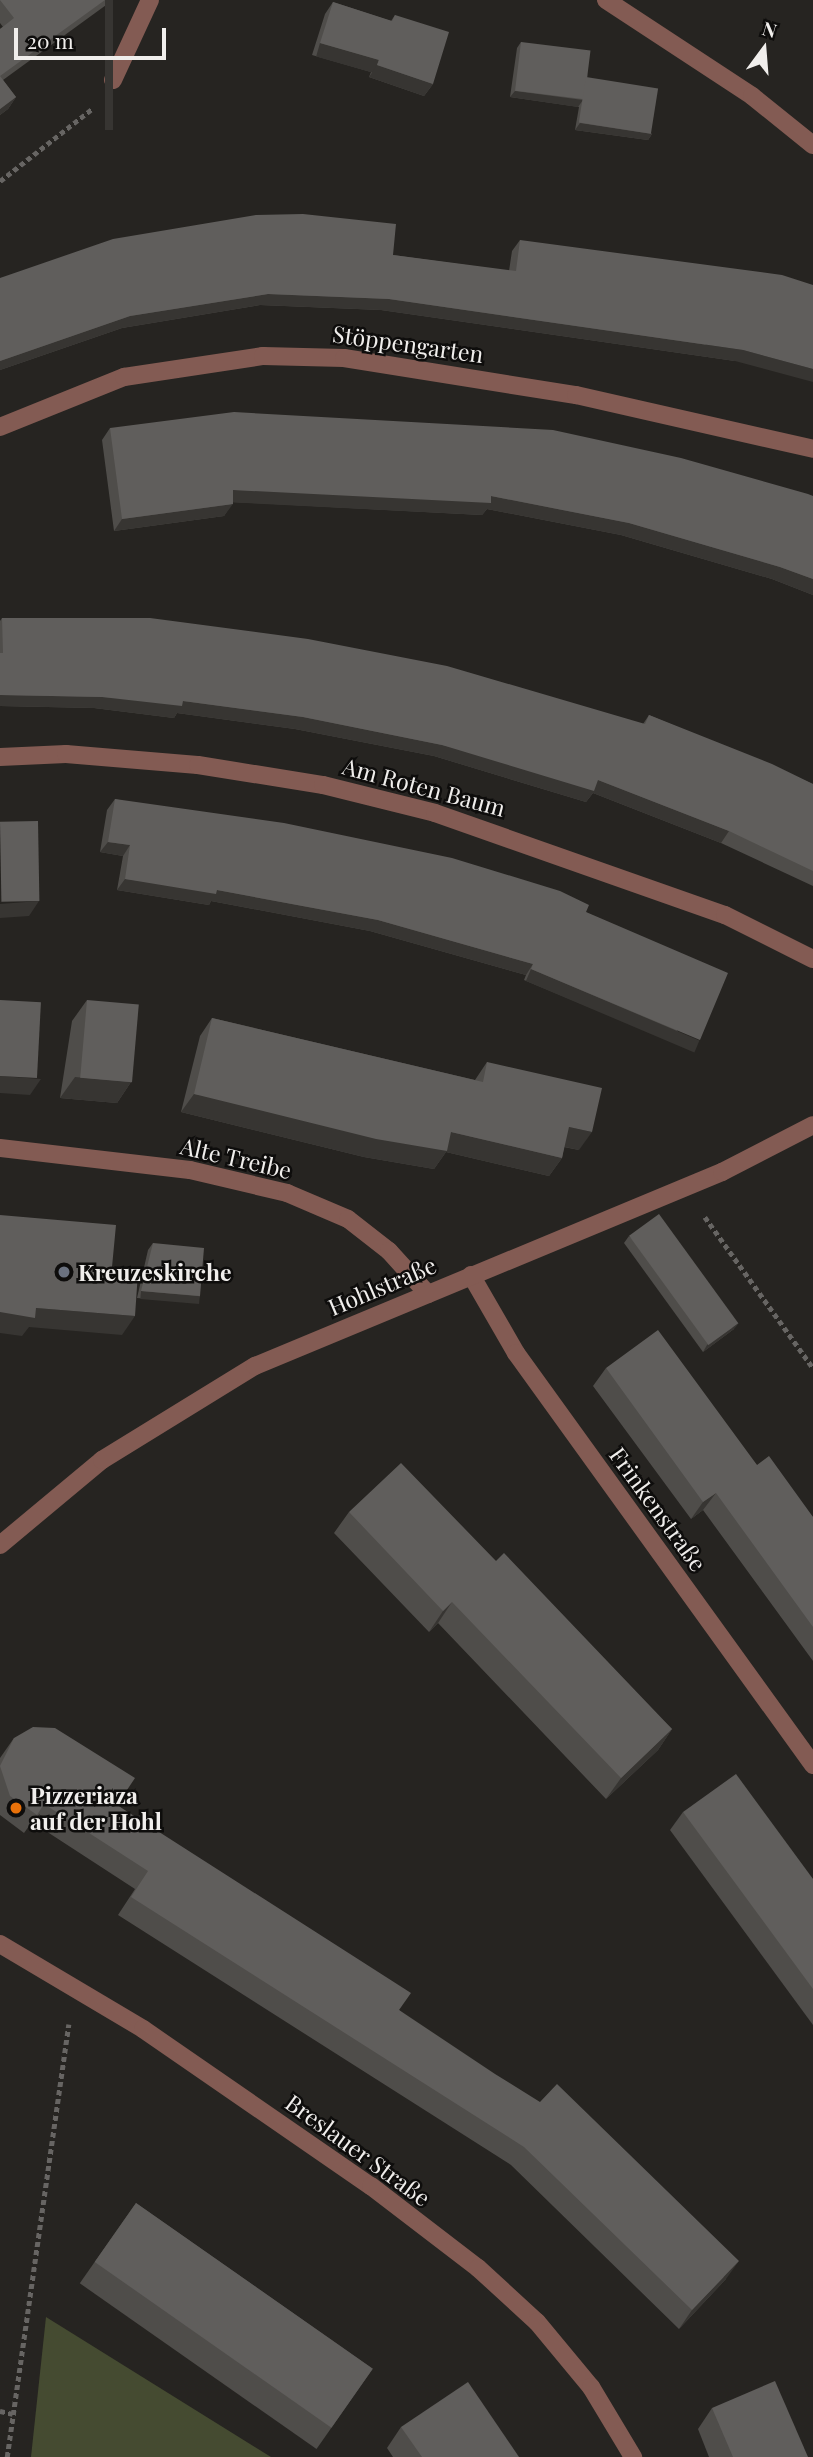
<!DOCTYPE html>
<meta charset="utf-8">
<style>
body{margin:0}
#map{position:relative;width:813px;height:2457px;overflow:hidden;background:#262421;font-family:"Playfair Display",serif}
div>[style]{position:absolute}
.green>*{inset:0;background:#454b31}
.path>*{height:4.5px;margin-top:-2.25px;transform-origin:0;background:repeating-linear-gradient(90deg,#676563 0 5px,transparent 0 8.5px)}
.lane>*{height:18px;margin:-9px;padding:0 9px;transform-origin:9px;border-radius:9px;background:#835b53}
.street>*{height:18px;margin:-9px;padding:0 9px;transform-origin:9px;border-radius:9px;background:#835b53}
.wall>*{inset:0;background:#4f4d4a;transform-origin:0 0}
.shaded-wall>*{inset:0;background:#373532;transform-origin:0 0}
.building>*{inset:0;background:#605e5c;transform-origin:0 0}
.dots>*{width:19px;height:19px;translate:-50% -50%;box-sizing:border-box;border:4px solid #0e0d0c;border-radius:50%}
span{translate:-50% -50%;white-space:nowrap;text-align:center;line-height:1.15;-webkit-text-stroke:5px #0e0d0c;paint-order:stroke}
.street-label{font-size:23px;color:#f0eeec}
.poi-label{font-size:23px;color:#f0eeec;font-weight:700}
.left{translate:0 -50%;text-align:left}
.north{position:absolute;left:729px;top:14px;width:70px;height:70px;-webkit-text-stroke:5px #0e0d0c;paint-order:stroke;rotate:16deg;font-size:19px;font-weight:700;line-height:28px;text-align:center;color:#f0eeec}
.north::after{content:'';display:block;margin:auto;width:24px;height:32px;background:#f0eeec;clip-path:polygon(50% 0,100% 100%,50% 72%,0 100%)}
.scale{position:absolute;left:14px;top:28px;width:152px;height:32px;box-sizing:border-box;border:4px solid #f0eeec;border-top:0;padding-left:9px;font-size:21px;line-height:24px;white-space:nowrap;color:#f0eeec;-webkit-text-stroke:5px #0e0d0c;paint-order:stroke}
</style>
<div id="map">
<div class="green">
<i style="clip-path:polygon(46px 2317px,271px 2457px,31px 2457px)"></i>
</div>
<div class="path">
<i style="left:0;top:181px;width:118px;rotate:-38.1deg"></i>
<i style="left:705px;top:1217px;width:186px;rotate:54.4deg"></i>
<i style="left:0;top:2411px;width:13px;rotate:13deg"></i>
<i style="left:7px;top:2457px;width:437px;rotate:-81.9deg"></i>
</div>
<div class="lane">
<i style="left:113px;top:80px;width:88px;rotate:-65.2deg"></i>
</div>
<div class="street">
<i style="left:606px;top:0;width:175px;rotate:33.3deg"></i>
<i style="left:752px;top:96px;width:78px;rotate:38.8deg"></i>
<i style="left:0;top:427px;width:134px;rotate:-22deg"></i>
<i style="left:124px;top:377px;width:141px;rotate:-8.6deg"></i>
<i style="left:263px;top:356px;width:81px;rotate:1.4deg"></i>
<i style="left:344px;top:358px;width:235px;rotate:9.1deg"></i>
<i style="left:576px;top:395px;width:243px;rotate:12.8deg"></i>
<i style="left:0;top:757px;width:66px;rotate:-2.6deg"></i>
<i style="left:66px;top:754px;width:132px;rotate:4.8deg"></i>
<i style="left:198px;top:765px;width:127px;rotate:9.1deg"></i>
<i style="left:323px;top:785px;width:115px;rotate:14deg"></i>
<i style="left:435px;top:813px;width:307px;rotate:19.4deg"></i>
<i style="left:725px;top:915px;width:98px;rotate:26.6deg"></i>
<i style="left:0;top:1148px;width:191px;rotate:6.6deg"></i>
<i style="left:190px;top:1170px;width:100px;rotate:13.3deg"></i>
<i style="left:287px;top:1193px;width:66px;rotate:23.1deg"></i>
<i style="left:348px;top:1219px;width:52px;rotate:38deg"></i>
<i style="left:389px;top:1251px;width:58px;rotate:47.8deg"></i>
<i style="left:471px;top:1275px;width:90px;rotate:60deg"></i>
<i style="left:516px;top:1353px;width:508px;rotate:54.21deg"></i>
<i style="left:0;top:1545px;width:133px;rotate:-39.8deg"></i>
<i style="left:102px;top:1460px;width:180px;rotate:-31.6deg"></i>
<i style="left:255px;top:1366px;width:506px;rotate:-22.56deg"></i>
<i style="left:722px;top:1172px;width:102px;rotate:-27.3deg"></i>
<i style="left:0;top:1944px;width:166px;rotate:30.7deg"></i>
<i style="left:143px;top:2029px;width:277px;rotate:34.6deg"></i>
<i style="left:371px;top:2186px;width:135px;rotate:37.5deg"></i>
<i style="left:478px;top:2268px;width:80px;rotate:42.5deg"></i>
<i style="left:537px;top:2322px;width:85px;rotate:50.3deg"></i>
<i style="left:591px;top:2387px;width:82px;rotate:59deg"></i>
</div>
<div class="wall">
<i style="clip-path:polygon(0 0,113px 0,3px 80px,16px 97px,8px 109px,0 115px,0 29px,3px 27px,0 23px)"></i>
<i style="clip-path:polygon(333px 2px,391px 21px,395px 15px,433px 84px,424px 96px,369px 77px,371px 72px,312px 55px,325px 14px)"></i>
<i style="clip-path:polygon(521px 42px,586px 78px,652px 134px,648px 140px,575px 130px,579px 107px,510px 97px,517px 48px)"></i>
<i style="clip-path:polygon(520px 240px,735px 361px,381px 310px,260px 305px,122px 328px,0 370px,0 278px,393px 255px,509px 271px,512px 251px)"></i>
<i style="clip-path:polygon(110px 428px,813px 496px,813px 595px,772px 579px,621px 535px,487px 509px,482px 515px,233px 502px,224px 516px,114px 531px,102px 440px)"></i>
<i style="clip-path:polygon(2px 618px,643px 724px,649px 715px,813px 784px,813px 886px,721px 843px,593px 793px,586px 802px,434px 756px,295px 729px,177px 713px,174px 718px,94px 708px,0 706px,0 621px)"></i>
<i style="clip-path:polygon(115px 799px,586px 912px,692px 1050px,524px 980px,526px 975px,370px 931px,211px 901px,209px 905px,117px 890px,123px 856px,100px 852px,107px 810px)"></i>
<i style="clip-path:polygon(87px 1000px,131px 1082px,117px 1103px,60px 1098px,72px 1021px)"></i>
<i style="clip-path:polygon(212px 1018px,475px 1080px,487px 1062px,579px 1150px,564px 1147px,562px 1158px,549px 1176px,446px 1152px,434px 1169px,364px 1157px,181px 1112px,200px 1036px)"></i>
<i style="clip-path:polygon(629px 1236px,734px 1329px,703px 1352px,624px 1243px)"></i>
<i style="clip-path:polygon(153px 1243px,200px 1296px,196px 1303px,137px 1298px,148px 1250px)"></i>
<i style="clip-path:polygon(606px 1368px,757px 1465px,813px 1517px,813px 1661px,703px 1510px,691px 1519px,593px 1386px)"></i>
<i style="clip-path:polygon(349px 1512px,496px 1561px,672px 1729px,658px 1750px,606px 1799px,438px 1623px,429px 1632px,334px 1533px)"></i>
<i style="clip-path:polygon(14px 1738px,117px 1805px,399px 2010px,726px 2279px,679px 2329px,511px 2165px,118px 1915px,135px 1889px,32px 1822px,24px 1833px,0 1815px,0 1758px)"></i>
<i style="clip-path:polygon(683px 1812px,813px 1879px,813px 2025px,670px 1830px)"></i>
<i style="left:136px;top:2203px;width:289px;height:98px;rotate:35deg"></i>
<i style="clip-path:polygon(712px 2408px,808px 2457px,709px 2457px,698px 2429px)"></i>
<i style="clip-path:polygon(401px 2427px,519px 2457px,393px 2457px,387px 2448px)"></i>
</div>
<div class="shaded-wall">
<i style="left:105px;top:0;width:8px;height:130px"></i>
<i style="left:320px;top:43px;width:61px;height:14px;rotate:16deg"></i>
<i style="clip-path:polygon(377px 65px,433px 84px,424px 96px,369px 77px)"></i>
<i style="clip-path:polygon(515px 91px,583px 100px,578px 107px,510px 97px)"></i>
<i style="clip-path:polygon(16px 97px,8px 109px,0 115px,0 109px)"></i>
<i style="clip-path:polygon(580px 123px,652px 134px,648px 140px,575px 130px)"></i>
<i style="clip-path:polygon(268px 294px,389px 299px,743px 350px,813px 369px,813px 382px,735px 361px,381px 310px,260px 305px,122px 328px,0 370px,0 361px,130px 316px)"></i>
<i style="clip-path:polygon(233px 490px,491px 496px,629px 523px,780px 567px,813px 579px,813px 595px,772px 579px,621px 535px,487px 509px,482px 515px,225px 502px)"></i>
<i style="clip-path:polygon(233px 504px,224px 516px,114px 531px,122px 519px)"></i>
<i style="clip-path:polygon(0 695px,102px 697px,183px 701px,303px 717px,442px 745px,598px 780px,729px 831px,721px 843px,593px 793px,586px 802px,434px 756px,295px 729px,177px 713px,174px 718px,94px 708px,0 706px)"></i>
<i style="clip-path:polygon(108px 842px,130px 845px,123px 856px,100px 852px)"></i>
<i style="clip-path:polygon(125px 879px,217px 890px,378px 920px,533px 964px,526px 975px,370px 931px,211px 901px,209px 905px,117px 890px)"></i>
<i style="clip-path:polygon(39px 901px,29px 916px,0 918px,0 904px)"></i>
<i style="left:531px;top:969px;width:183px;height:13px;rotate:23deg"></i>
<i style="clip-path:polygon(0 1076px,41px 1079px,30px 1095px,0 1093px)"></i>
<i style="clip-path:polygon(75px 1077px,131px 1082px,117px 1103px,60px 1098px)"></i>
<i style="clip-path:polygon(194px 1094px,451px 1132px,562px 1158px,549px 1176px,446px 1152px,434px 1169px,364px 1157px,181px 1112px)"></i>
<i style="clip-path:polygon(569px 1127px,592px 1132px,579px 1150px,556px 1145px)"></i>
<i style="left:141px;top:1291px;width:59px;height:8px;rotate:5deg"></i>
<i style="clip-path:polygon(36px 1308px,135px 1316px,122px 1335px,29px 1327px,22px 1336px,0 1333px,0 1312px)"></i>
<i style="clip-path:polygon(739px 1323px,734px 1329px,703px 1352px,707px 1345px)"></i>
<i style="clip-path:polygon(716px 1493px,703px 1510px,691px 1519px,703px 1502px)"></i>
<i style="clip-path:polygon(452px 1602px,438px 1623px,429px 1632px,443px 1611px)"></i>
<i style="clip-path:polygon(672px 1729px,658px 1750px,606px 1799px,621px 1778px)"></i>
<i style="clip-path:polygon(739px 2261px,726px 2279px,679px 2329px,692px 2310px)"></i>
</div>
<div class="building">
<i style="clip-path:polygon(0 0,105px 0,0 76px,16px 97px,0 109px,0 29px,14px 18px)"></i>
<i style="clip-path:polygon(333px 2px,392px 21px,395px 15px,449px 32px,433px 84px,377px 65px,379px 60px,320px 43px)"></i>
<i style="left:521px;top:42px;width:70px;height:49px;rotate:7deg"></i>
<i style="left:586px;top:77px;width:73px;height:46px;rotate:9deg"></i>
<i style="clip-path:polygon(303px 214px,396px 224px,393px 255px,516px 271px,520px 240px,782px 275px,813px 285px,813px 369px,743px 350px,389px 299px,268px 294px,130px 316px,0 361px,0 278px,113px 239px,256px 215px)"></i>
<i style="clip-path:polygon(234px 412px,553px 430px,681px 458px,808px 494px,813px 496px,813px 579px,780px 567px,629px 523px,491px 496px,491px 503px,233px 490px,233px 504px,122px 519px,110px 428px)"></i>
<i style="clip-path:polygon(2px 618px,150px 618px,308px 639px,447px 666px,645px 724px,649px 715px,772px 764px,813px 784px,813px 871px,729px 831px,598px 780px,594px 791px,442px 745px,303px 717px,183px 701px,182px 706px,102px 697px,0 695px,0 653px,3px 653px)"></i>
<i style="clip-path:polygon(115px 799px,284px 823px,452px 858px,560px 891px,589px 905px,586px 912px,728px 973px,700px 1040px,531px 969px,533px 964px,378px 920px,217px 890px,216px 894px,125px 879px,130px 845px,108px 842px)"></i>
<i style="left:38px;top:821px;width:80px;height:38px;rotate:89deg"></i>
<i style="left:0;top:1000px;width:41px;height:76px;rotate:3deg"></i>
<i style="left:87px;top:1000px;width:52px;height:78px;rotate:5deg"></i>
<i style="clip-path:polygon(212px 1018px,483px 1082px,487px 1062px,602px 1088px,592px 1132px,569px 1127px,562px 1158px,451px 1132px,447px 1151px,376px 1139px,194px 1094px)"></i>
<i style="left:659px;top:1214px;width:135px;height:37px;rotate:54deg"></i>
<i style="clip-path:polygon(0 1215px,116px 1225px,112px 1267px,138px 1272px,135px 1316px,36px 1308px,35px 1318px,0 1312px)"></i>
<i style="clip-path:polygon(153px 1243px,204px 1248px,200px 1296px,141px 1291px)"></i>
<i style="clip-path:polygon(658px 1330px,757px 1465px,769px 1456px,813px 1517px,813px 1627px,716px 1493px,703px 1502px,606px 1368px)"></i>
<i style="clip-path:polygon(401px 1463px,496px 1561px,504px 1553px,672px 1729px,621px 1778px,452px 1602px,443px 1611px,349px 1512px)"></i>
<i style="clip-path:polygon(33px 1727px,55px 1728px,135px 1778px,117px 1805px,411px 1993px,399px 2010px,495px 2074px,540px 2102px,557px 2084px,739px 2261px,692px 2310px,524px 2147px,131px 1897px,148px 1871px,44px 1804px,37px 1815px,10px 1796px,0 1766px,14px 1738px)"></i>
<i style="clip-path:polygon(736px 1774px,813px 1879px,813px 1989px,683px 1812px)"></i>
<i style="left:136px;top:2203px;width:289px;height:72px;rotate:35deg"></i>
<i style="clip-path:polygon(775px 2381px,808px 2457px,733px 2457px,712px 2408px)"></i>
<i style="clip-path:polygon(468px 2382px,519px 2457px,422px 2457px,401px 2427px)"></i>
</div>
<div class="dots">
<i style="left:64px;top:1272px;background:#6b7280"></i>
<i style="left:16px;top:1808px;background:#e8710a"></i>
</div>
<div class="street-label">
<span style="left:408px;top:344px;rotate:8deg">Stöppengarten</span>
<span style="left:424px;top:787px;rotate:15deg">Am Roten Baum</span>
<span style="left:236px;top:1158px;rotate:13deg">Alte Treibe</span>
<span style="left:382px;top:1286px;rotate:-23deg">Hohlstraße</span>
<span style="left:658px;top:1509px;rotate:54deg">Frinkenstraße</span>
<span style="left:358px;top:2150px;rotate:36deg">Breslauer Straße</span>
</div>
<div class="poi-label">
<span class="left" style="left:78px;top:1272px">Kreuzeskirche</span>
<span class="left" style="left:30px;top:1808px">Pizzeriaza<br>auf der Hohl</span>
</div>
<div class="north">N</div>
<div class="scale">20 m</div>
</div>
